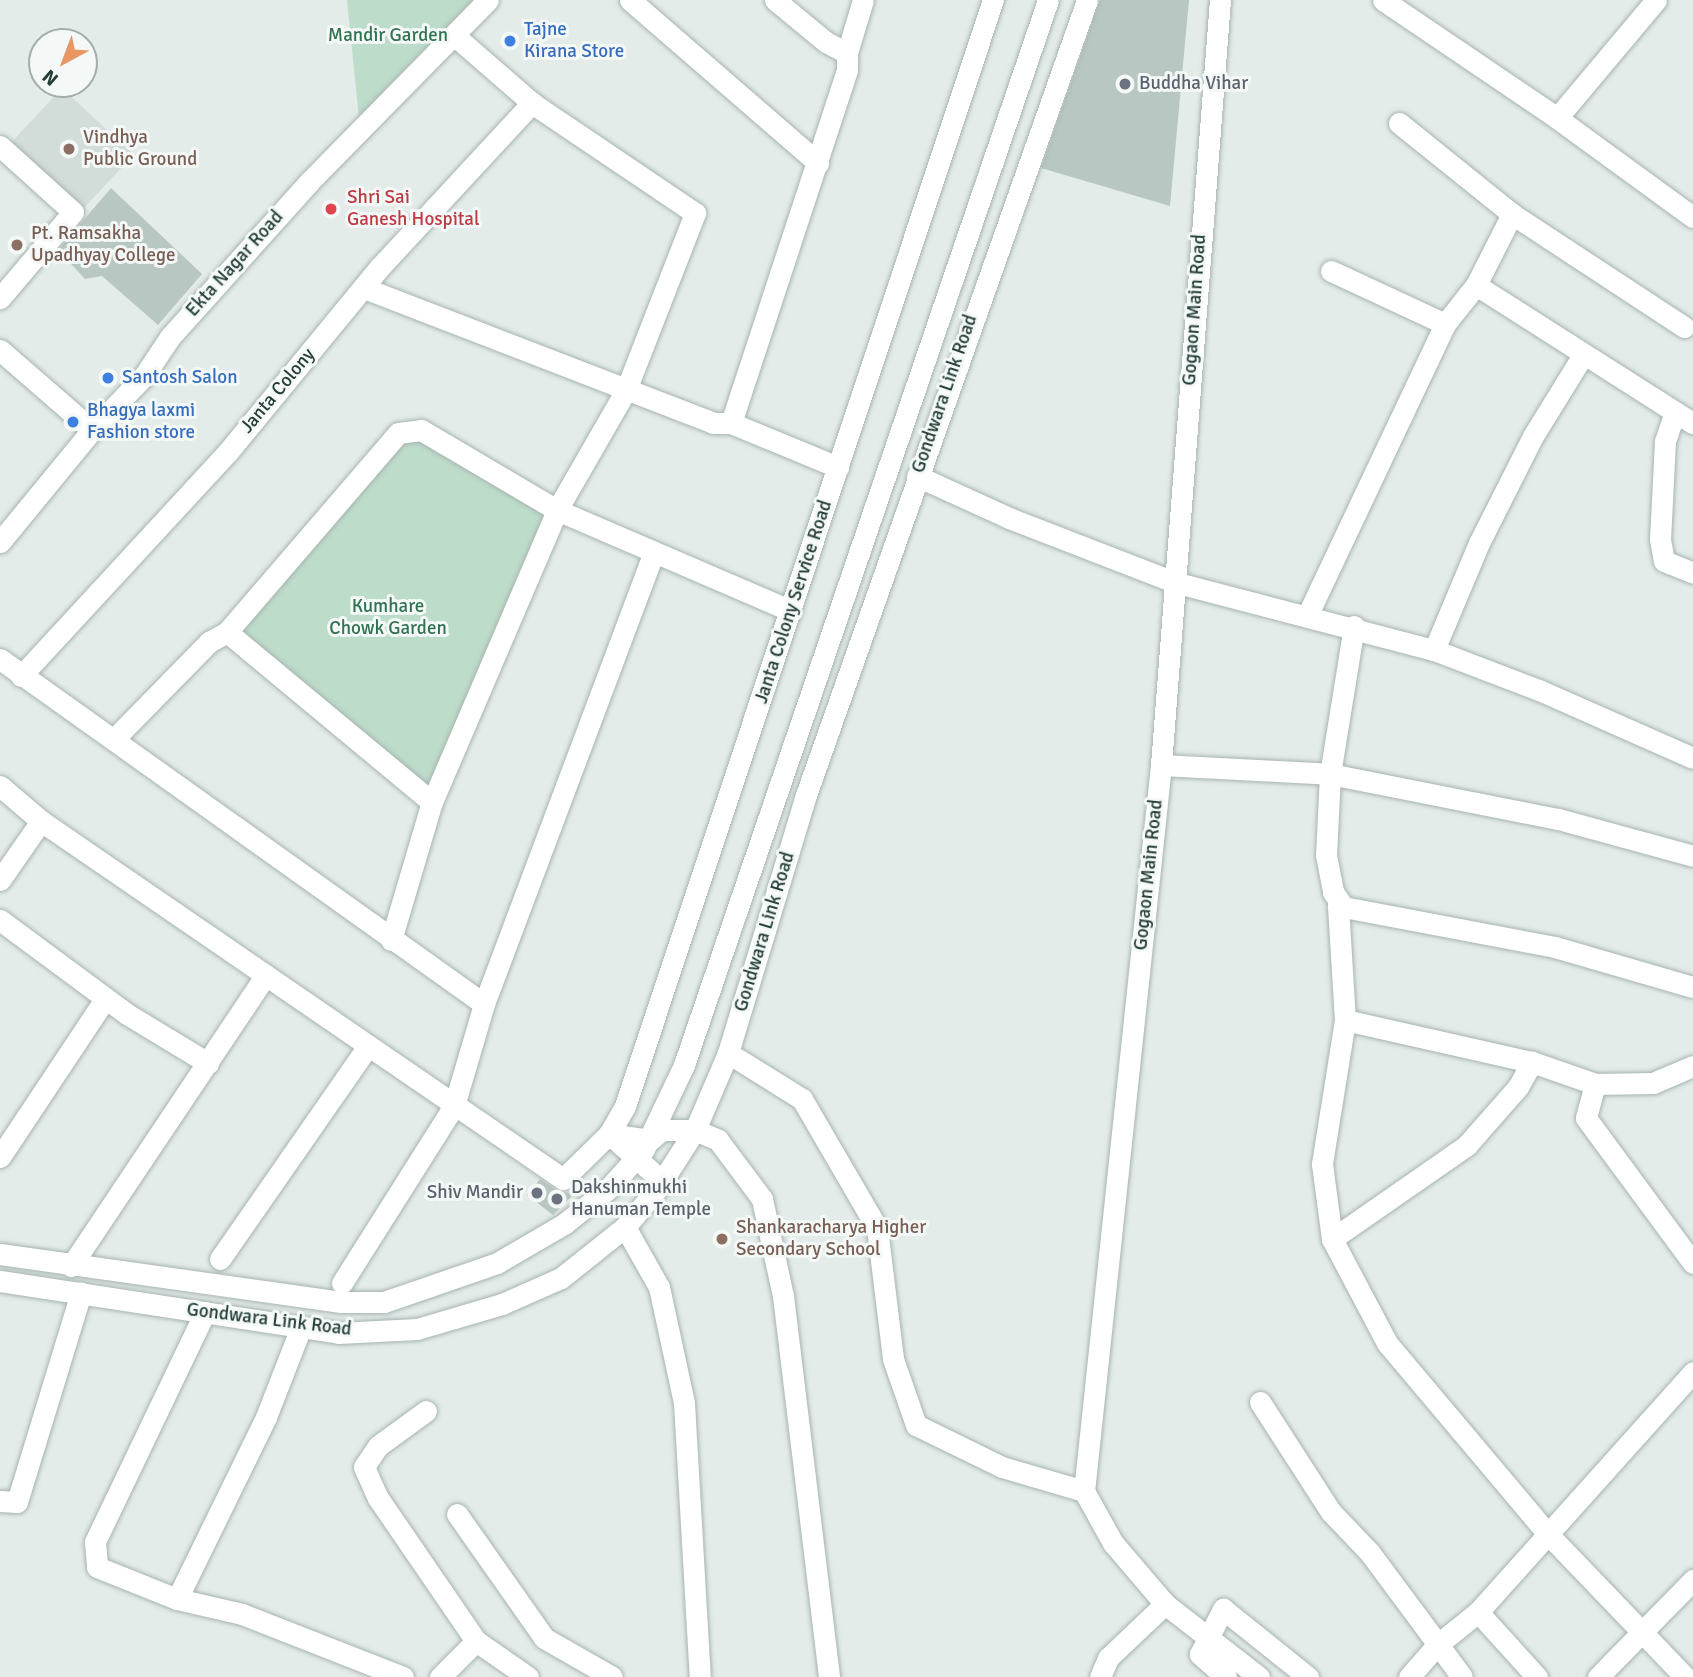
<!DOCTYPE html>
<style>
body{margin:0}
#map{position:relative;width:1693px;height:1677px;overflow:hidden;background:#e4ecea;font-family:Signika,sans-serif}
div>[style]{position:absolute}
.built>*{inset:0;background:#d2dcd9;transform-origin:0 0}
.green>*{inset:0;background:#bedcca}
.building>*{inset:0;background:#b9c7c3}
.roads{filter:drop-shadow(0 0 2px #a7b4b1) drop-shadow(0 0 2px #a7b4b1)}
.minor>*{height:21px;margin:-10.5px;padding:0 10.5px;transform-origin:10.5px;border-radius:10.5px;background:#fff}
.dots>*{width:19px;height:19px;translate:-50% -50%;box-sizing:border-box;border:4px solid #f4f9f7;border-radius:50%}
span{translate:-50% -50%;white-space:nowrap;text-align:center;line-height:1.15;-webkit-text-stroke:6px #f4f9f7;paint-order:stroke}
.shop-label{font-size:19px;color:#366cbe}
.left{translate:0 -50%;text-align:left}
.park-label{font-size:19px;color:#317252}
.worship-label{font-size:19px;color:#5b616d}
.right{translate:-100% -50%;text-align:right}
.education-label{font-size:19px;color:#785e54}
.health-label{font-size:19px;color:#be3a42}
.street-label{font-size:19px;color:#243d39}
.north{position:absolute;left:28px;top:28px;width:70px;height:70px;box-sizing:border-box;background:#f4f9f7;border:2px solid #a1aeab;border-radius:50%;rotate:221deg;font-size:19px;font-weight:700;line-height:28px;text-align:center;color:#243d39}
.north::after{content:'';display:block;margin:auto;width:24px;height:32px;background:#e99665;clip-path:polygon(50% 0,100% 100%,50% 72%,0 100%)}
</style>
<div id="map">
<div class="built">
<i style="left:62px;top:88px;width:98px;height:80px;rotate:43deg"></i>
</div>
<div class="green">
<i style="clip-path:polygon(347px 0,475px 0,359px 118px)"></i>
<i style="clip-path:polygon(421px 430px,557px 510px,432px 802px,227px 632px,398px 433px)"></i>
</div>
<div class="building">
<i style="clip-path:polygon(1100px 0,1189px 0,1170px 206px,1041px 168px)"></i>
<i style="clip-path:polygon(111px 188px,202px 274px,158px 325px,102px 276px,85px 279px,58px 250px)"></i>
<i style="clip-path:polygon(540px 1179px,556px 1190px,574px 1194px,553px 1215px,527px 1195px)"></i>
</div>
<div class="roads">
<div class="minor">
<i style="left:630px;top:0;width:249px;rotate:40.9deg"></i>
<i style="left:775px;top:0;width:66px;rotate:39.5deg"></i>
<i style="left:826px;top:42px;width:24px;rotate:28deg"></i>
<i style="left:1220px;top:0;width:767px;rotate:94.41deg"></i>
<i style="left:1161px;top:765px;width:730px;rotate:96.05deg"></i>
<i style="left:1084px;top:1491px;width:60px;rotate:60.9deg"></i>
<i style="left:1113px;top:1543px;width:80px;rotate:49.6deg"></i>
<i style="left:1165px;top:1604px;width:119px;rotate:37.8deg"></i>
<i style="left:1383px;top:0;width:210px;rotate:34.1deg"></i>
<i style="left:1557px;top:118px;width:168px;rotate:36.1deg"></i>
<i style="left:1557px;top:118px;width:154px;rotate:-50deg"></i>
<i style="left:1399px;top:123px;width:145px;rotate:38.8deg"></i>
<i style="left:1512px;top:214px;width:206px;rotate:33.3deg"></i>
<i style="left:0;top:146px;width:98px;rotate:42.1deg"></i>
<i style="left:73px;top:212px;width:113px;rotate:130.3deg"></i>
<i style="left:1331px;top:271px;width:126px;rotate:24.9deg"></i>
<i style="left:1476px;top:285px;width:257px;rotate:32.5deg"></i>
<i style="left:364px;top:288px;width:374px;rotate:21.1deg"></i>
<i style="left:713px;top:423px;width:18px"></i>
<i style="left:731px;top:423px;width:116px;rotate:22.4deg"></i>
<i style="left:0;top:350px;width:122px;rotate:41deg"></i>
<i style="left:1675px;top:412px;width:31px;rotate:109deg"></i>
<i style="left:1665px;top:441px;width:98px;rotate:92.9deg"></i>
<i style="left:1660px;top:539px;width:22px;rotate:80deg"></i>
<i style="left:1664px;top:561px;width:31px;rotate:22deg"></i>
<i style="left:731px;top:423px;width:372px;rotate:-71.8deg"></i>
<i style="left:847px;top:70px;width:17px;rotate:-90deg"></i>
<i style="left:847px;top:53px;width:55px;rotate:-73.2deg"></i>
<i style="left:917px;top:476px;width:101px;rotate:24.5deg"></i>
<i style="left:1009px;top:518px;width:177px;rotate:21.2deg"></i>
<i style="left:1174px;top:582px;width:269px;rotate:14.7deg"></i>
<i style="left:1434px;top:650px;width:112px;rotate:20.9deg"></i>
<i style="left:1539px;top:690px;width:168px;rotate:23.8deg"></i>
<i style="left:0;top:542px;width:145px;rotate:-50.6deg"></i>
<i style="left:92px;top:430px;width:75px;rotate:-46.1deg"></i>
<i style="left:144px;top:376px;width:47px;rotate:-56.3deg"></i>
<i style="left:170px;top:337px;width:208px;rotate:-48.1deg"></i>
<i style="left:309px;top:182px;width:255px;rotate:-45.5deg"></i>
<i style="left:1307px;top:616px;width:323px;rotate:-64.7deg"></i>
<i style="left:1445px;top:324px;width:50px;rotate:-51.5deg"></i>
<i style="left:1476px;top:285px;width:80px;rotate:-63.1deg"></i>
<i style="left:1354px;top:626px;width:150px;rotate:99.2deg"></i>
<i style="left:1330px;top:774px;width:81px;rotate:92.8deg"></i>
<i style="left:1326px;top:855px;width:38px;rotate:79deg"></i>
<i style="left:1333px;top:892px;width:16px;rotate:55deg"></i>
<i style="left:1342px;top:905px;width:4px;rotate:166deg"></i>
<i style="left:1338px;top:906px;width:114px;rotate:86.5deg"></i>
<i style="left:1345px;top:1020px;width:146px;rotate:99.1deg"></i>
<i style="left:1322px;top:1164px;width:76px;rotate:82.4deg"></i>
<i style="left:1332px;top:1239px;width:118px;rotate:62.1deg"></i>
<i style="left:1387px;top:1343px;width:248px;rotate:49.9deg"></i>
<i style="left:1547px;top:1533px;width:199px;rotate:46.2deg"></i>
<i style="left:227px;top:632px;width:266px;rotate:39.7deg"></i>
<i style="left:1434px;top:650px;width:116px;rotate:-67.2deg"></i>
<i style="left:1479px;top:543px;width:120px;rotate:-63.2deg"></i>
<i style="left:1533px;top:436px;width:95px;rotate:-58.3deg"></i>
<i style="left:0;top:659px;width:594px;rotate:35.48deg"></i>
<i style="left:21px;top:676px;width:304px;rotate:-47.3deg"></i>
<i style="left:227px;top:453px;width:241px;rotate:-50.6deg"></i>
<i style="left:380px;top:267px;width:224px;rotate:-47.2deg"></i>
<i style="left:114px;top:739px;width:136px;rotate:-45.6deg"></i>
<i style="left:209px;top:642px;width:21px;rotate:-29deg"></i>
<i style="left:227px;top:632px;width:262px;rotate:-49.3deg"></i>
<i style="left:398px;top:433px;width:23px;rotate:-7deg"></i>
<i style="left:421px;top:430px;width:158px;rotate:30.5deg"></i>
<i style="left:557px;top:510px;width:255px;rotate:23.3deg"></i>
<i style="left:1161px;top:765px;width:169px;rotate:3deg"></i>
<i style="left:1330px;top:774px;width:232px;rotate:11.2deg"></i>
<i style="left:1558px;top:819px;width:140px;rotate:15.3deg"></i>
<i style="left:0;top:786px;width:54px;rotate:40.5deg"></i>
<i style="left:41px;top:821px;width:633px;rotate:34.44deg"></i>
<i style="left:563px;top:1179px;width:64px;rotate:-44.4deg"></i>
<i style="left:609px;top:1134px;width:41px;rotate:8.3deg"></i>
<i style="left:650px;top:1140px;width:16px;rotate:-40deg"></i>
<i style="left:662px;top:1130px;width:33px"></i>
<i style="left:695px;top:1130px;width:25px;rotate:23deg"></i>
<i style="left:718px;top:1140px;width:74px;rotate:53.3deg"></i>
<i style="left:762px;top:1199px;width:99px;rotate:77.8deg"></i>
<i style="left:783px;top:1296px;width:384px;rotate:83.1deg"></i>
<i style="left:0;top:880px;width:72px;rotate:-55.2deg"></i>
<i style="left:1338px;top:906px;width:221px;rotate:10.7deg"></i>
<i style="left:1555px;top:947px;width:144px;rotate:16.2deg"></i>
<i style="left:0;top:920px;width:158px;rotate:36.5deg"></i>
<i style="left:127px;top:1014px;width:95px;rotate:31.2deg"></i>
<i style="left:391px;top:940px;width:144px;rotate:-73.5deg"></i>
<i style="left:432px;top:802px;width:318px;rotate:-66.8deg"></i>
<i style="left:557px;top:510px;width:138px;rotate:-60.1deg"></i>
<i style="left:626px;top:390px;width:190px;rotate:-68.7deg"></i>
<i style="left:695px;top:213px;width:197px;rotate:-146deg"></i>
<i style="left:532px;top:103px;width:102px;rotate:-139deg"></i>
<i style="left:1345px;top:1020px;width:192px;rotate:12.7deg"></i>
<i style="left:1532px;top:1062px;width:67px;rotate:19.2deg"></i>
<i style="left:1595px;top:1084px;width:58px;rotate:-1deg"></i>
<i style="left:1653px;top:1083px;width:43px;rotate:-23deg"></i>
<i style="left:728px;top:1053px;width:87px;rotate:31.9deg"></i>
<i style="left:802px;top:1099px;width:149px;rotate:59.8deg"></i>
<i style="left:877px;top:1228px;width:132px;rotate:83deg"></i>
<i style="left:893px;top:1359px;width:70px;rotate:70.8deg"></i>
<i style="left:916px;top:1425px;width:96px;rotate:26deg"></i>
<i style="left:1002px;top:1467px;width:85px;rotate:16.3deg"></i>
<i style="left:1595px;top:1084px;width:35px;rotate:105deg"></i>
<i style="left:1586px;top:1118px;width:180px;rotate:53.6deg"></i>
<i style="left:0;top:1157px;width:190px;rotate:-56.4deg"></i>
<i style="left:662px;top:1181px;width:71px;rotate:-138.4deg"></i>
<i style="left:609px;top:1134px;width:32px;rotate:-60deg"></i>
<i style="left:625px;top:1106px;width:1166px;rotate:-71.6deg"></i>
<i style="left:625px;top:1227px;width:69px;rotate:60.5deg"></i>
<i style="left:659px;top:1287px;width:119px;rotate:77.8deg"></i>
<i style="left:684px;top:1403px;width:274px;rotate:86.7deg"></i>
<i style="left:1332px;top:1239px;width:165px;rotate:-34.8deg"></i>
<i style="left:1467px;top:1145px;width:77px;rotate:-48.7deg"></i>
<i style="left:1518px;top:1087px;width:29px;rotate:-61deg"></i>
<i style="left:0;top:1254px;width:343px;rotate:8deg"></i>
<i style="left:340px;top:1302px;width:44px"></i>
<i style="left:384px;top:1302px;width:120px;rotate:-19deg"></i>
<i style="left:497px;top:1263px;width:78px;rotate:-30.2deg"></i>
<i style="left:564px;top:1224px;width:56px;rotate:-38.5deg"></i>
<i style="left:608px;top:1189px;width:54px;rotate:-48deg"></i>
<i style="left:644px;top:1149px;width:93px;rotate:-64.5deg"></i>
<i style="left:684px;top:1065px;width:1125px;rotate:-71.13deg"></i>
<i style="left:220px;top:1259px;width:259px;rotate:-55.2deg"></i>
<i style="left:71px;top:1266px;width:350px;rotate:-56.2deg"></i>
<i style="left:0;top:1281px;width:342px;rotate:8.7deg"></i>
<i style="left:338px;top:1333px;width:79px;rotate:-2.9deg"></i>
<i style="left:417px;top:1329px;width:89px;rotate:-16.4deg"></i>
<i style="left:502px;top:1304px;width:64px;rotate:-23.8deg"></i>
<i style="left:561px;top:1278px;width:82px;rotate:-38.6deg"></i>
<i style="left:625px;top:1227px;width:50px;rotate:-49.9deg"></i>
<i style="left:657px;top:1189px;width:70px;rotate:-57.2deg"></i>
<i style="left:695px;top:1130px;width:84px;rotate:-66.8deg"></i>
<i style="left:728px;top:1053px;width:270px;rotate:-73.2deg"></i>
<i style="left:806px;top:795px;width:843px;rotate:-70.53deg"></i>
<i style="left:342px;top:1283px;width:209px;rotate:-57.7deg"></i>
<i style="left:454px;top:1106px;width:106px;rotate:-73.6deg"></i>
<i style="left:484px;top:1004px;width:481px;rotate:-69.4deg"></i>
<i style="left:205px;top:1312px;width:255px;rotate:115.6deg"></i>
<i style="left:95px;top:1542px;width:25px;rotate:85deg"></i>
<i style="left:97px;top:1567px;width:86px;rotate:21.8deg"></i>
<i style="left:177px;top:1599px;width:203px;rotate:-63.9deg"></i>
<i style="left:266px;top:1417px;width:97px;rotate:-68.7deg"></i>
<i style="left:1260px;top:1402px;width:131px;rotate:57.2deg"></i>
<i style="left:1331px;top:1512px;width:57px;rotate:46.4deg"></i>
<i style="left:1370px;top:1553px;width:154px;rotate:53.4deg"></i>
<i style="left:426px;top:1411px;width:59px;rotate:143.9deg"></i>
<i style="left:378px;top:1446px;width:25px;rotate:124deg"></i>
<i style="left:364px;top:1467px;width:34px;rotate:66deg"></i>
<i style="left:378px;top:1498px;width:173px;rotate:55.6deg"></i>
<i style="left:476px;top:1641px;width:51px;rotate:135deg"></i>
<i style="left:0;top:1501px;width:17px;rotate:3deg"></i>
<i style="left:17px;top:1502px;width:219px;rotate:-73deg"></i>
<i style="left:457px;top:1514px;width:151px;rotate:54.9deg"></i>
<i style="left:544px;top:1638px;width:78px;rotate:29.8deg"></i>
<i style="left:177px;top:1599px;width:67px;rotate:13deg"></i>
<i style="left:242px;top:1614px;width:173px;rotate:21.4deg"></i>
<i style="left:1478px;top:1612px;width:88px;rotate:47.8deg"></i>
<i style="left:476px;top:1641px;width:63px;rotate:34.7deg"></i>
<i style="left:1100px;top:1677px;width:21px;rotate:-67deg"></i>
<i style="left:1108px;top:1658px;width:79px;rotate:-43.5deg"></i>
<i style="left:1226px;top:1677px;width:35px;rotate:-139deg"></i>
<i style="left:1200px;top:1654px;width:51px;rotate:-62.9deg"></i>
<i style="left:1223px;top:1609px;width:109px;rotate:38.7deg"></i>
<i style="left:1409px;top:1677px;width:43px;rotate:-48.8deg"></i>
<i style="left:1437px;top:1645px;width:53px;rotate:-38.8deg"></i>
<i style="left:1478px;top:1612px;width:322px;rotate:-48.1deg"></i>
<i style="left:1598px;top:1677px;width:136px;rotate:-45.6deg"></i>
</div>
</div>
<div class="dots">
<i style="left:510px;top:41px;background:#3f7fe0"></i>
<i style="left:1125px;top:84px;background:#6b7280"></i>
<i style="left:69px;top:149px;background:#8d6e63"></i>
<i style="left:331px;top:209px;background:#e0444e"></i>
<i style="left:17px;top:245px;background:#8d6e63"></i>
<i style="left:108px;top:378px;background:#3f7fe0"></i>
<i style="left:73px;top:422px;background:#3f7fe0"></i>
<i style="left:537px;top:1193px;background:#6b7280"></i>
<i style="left:557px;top:1199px;background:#6b7280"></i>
<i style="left:722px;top:1239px;background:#8d6e63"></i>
</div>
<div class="shop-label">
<span class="left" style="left:524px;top:41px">Tajne<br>Kirana Store</span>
<span class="left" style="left:122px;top:378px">Santosh Salon</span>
<span class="left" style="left:87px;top:422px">Bhagya laxmi<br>Fashion store</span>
</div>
<div class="park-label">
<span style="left:388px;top:36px">Mandir Garden</span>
<span style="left:388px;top:618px">Kumhare<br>Chowk Garden</span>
</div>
<div class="worship-label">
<span class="left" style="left:1139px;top:84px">Buddha Vihar</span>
<span class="left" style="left:571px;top:1199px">Dakshinmukhi<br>Hanuman Temple</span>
<span class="right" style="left:523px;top:1193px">Shiv Mandir</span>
</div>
<div class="education-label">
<span class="left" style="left:83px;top:149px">Vindhya<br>Public Ground</span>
<span class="left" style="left:31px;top:245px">Pt. Ramsakha<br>Upadhyay College</span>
<span class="left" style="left:736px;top:1239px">Shankaracharya Higher<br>Secondary School</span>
</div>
<div class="health-label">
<span class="left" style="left:347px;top:209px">Shri Sai<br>Ganesh Hospital</span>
</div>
<div class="street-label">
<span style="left:235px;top:264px;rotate:-48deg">Ekta Nagar Road</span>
<span style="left:1195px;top:310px;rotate:-86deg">Gogaon Main Road</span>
<span style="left:278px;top:391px;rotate:-50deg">Janta Colony</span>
<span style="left:945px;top:394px;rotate:-71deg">Gondwara Link Road</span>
<span style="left:794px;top:602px;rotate:-72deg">Janta Colony Service Road</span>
<span style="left:1149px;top:875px;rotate:-84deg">Gogaon Main Road</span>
<span style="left:765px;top:932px;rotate:-73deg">Gondwara Link Road</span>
<span style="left:269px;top:1320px;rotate:7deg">Gondwara Link Road</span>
</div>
<div class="north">N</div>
</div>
